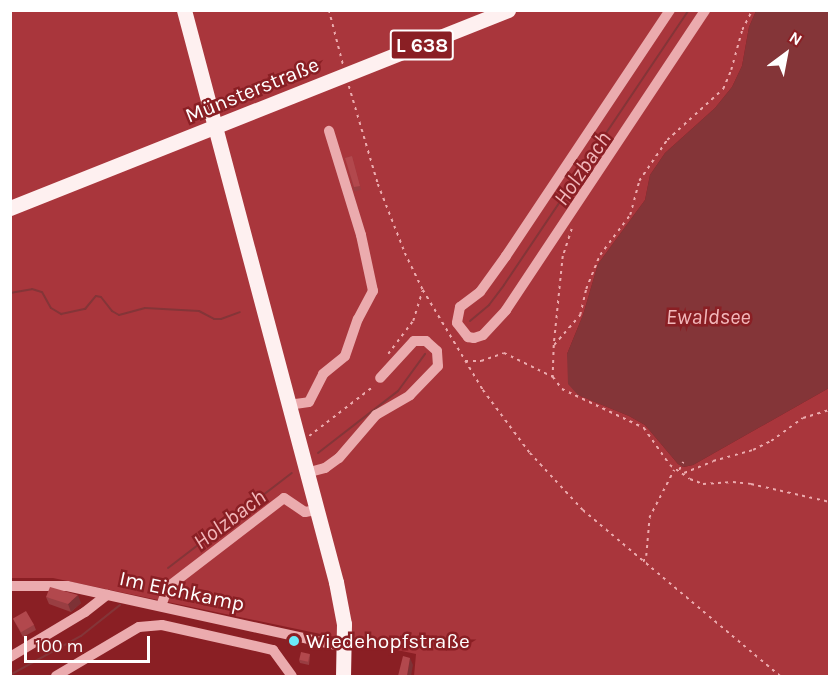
<!DOCTYPE html>
<meta charset="utf-8">
<style>
body{margin:0}
#map{position:relative;width:840px;height:687px;overflow:hidden;background:#8a1f24;font-family:Karla,sans-serif}
div>[style]{position:absolute}
.green>*{inset:0;background:#a9363c}
.water>*{inset:0;background:#843538}
.stream>*{height:2px;margin:-1px;padding:0 1px;transform-origin:1px;border-radius:1px;background:#843538}
.path>*{height:1.5px;margin-top:-0.75px;transform-origin:0;background:repeating-linear-gradient(90deg,#ebabae 0 3px,transparent 0 7.5px)}
.minor>*{height:10px;margin:-5px;padding:0 5px;transform-origin:5px;border-radius:5px;background:#ebabae}
.major>*{height:15px;margin:-7.5px;padding:0 7.5px;transform-origin:7.5px;border-radius:7.5px;background:#fef0f0}
.wall>*{inset:0;background:#993e42;transform-origin:0 0}
.shaded-wall>*{inset:0;background:#7d3236}
.building>*{inset:0;background:#b2484d;transform-origin:0 0}
.dots>*{width:16px;height:16px;translate:-50% -50%;box-sizing:border-box;border:3px solid #8a1f24;border-radius:50%}
span{translate:-50% -50%;white-space:nowrap;text-align:center;line-height:1.15;-webkit-text-stroke:5px #8a1f24;paint-order:stroke}
.shield-label span{padding:2px 4px;background:#8a1f24;border:2px solid;border-radius:4px;-webkit-text-stroke-width:0}
.shield-label{font-size:20px;color:#fff;font-weight:700}
.street-label{font-size:21px;color:#fff}
.poi-label{font-size:21px;color:#fff}
.left{translate:0 -50%;text-align:left}
.water-label{font-size:22px;color:#f2b7ba;font-style:italic}
.frame{position:absolute;inset:0;border:12px solid #fff;pointer-events:none}
.north{position:absolute;left:756px;top:24px;width:60px;height:60px;-webkit-text-stroke:4px #8a1f24;paint-order:stroke;rotate:32deg;font-size:16px;font-weight:700;line-height:24px;text-align:center;color:#fff}
.north::after{content:'';display:block;margin:auto;width:21px;height:27px;background:#fff;clip-path:polygon(50% 0,100% 100%,50% 72%,0 100%)}
.scale{position:absolute;left:24px;top:636px;width:126px;height:27px;box-sizing:border-box;border:3px solid #fff;border-top:0;padding-left:8px;font-size:18px;line-height:21px;white-space:nowrap;color:#fff;-webkit-text-stroke:4px #8a1f24;paint-order:stroke}
</style>
<div id="map">
<div class="green">
<i style="clip-path:polygon(11px 11px,756px 11px,749px 27px,742px 66px,732px 87px,715px 108px,665px 153px,650px 175px,645px 200px,598px 264px,583px 315px,567px 354px,578px 395px,629px 416px,645px 425px,678px 464px,684px 467px,693px 465px,829px 388px,829px 676px,414px 676px,416px 654px,53px 578px,11px 578px)"></i>
</div>
<div class="water">
<i style="clip-path:polygon(756px 11px,829px 11px,829px 388px,693px 465px,683px 467px,678px 464px,645px 425px,629px 416px,578px 395px,568px 384px,567px 354px,583px 315px,598px 264px,645px 200px,650px 175px,665px 153px,715px 108px,732px 87px,742px 66px,749px 27px)"></i>
</div>
<div class="stream">
<i style="left:10px;top:293px;width:22px;rotate:-10deg"></i>
<i style="left:32px;top:289px;width:10px;rotate:17deg"></i>
<i style="left:42px;top:292px;width:18px;rotate:61deg"></i>
<i style="left:51px;top:308px;width:12px;rotate:31deg"></i>
<i style="left:61px;top:314px;width:25px;rotate:-12deg"></i>
<i style="left:85px;top:309px;width:17px;rotate:-50deg"></i>
<i style="left:96px;top:296px;width:5px;rotate:11deg"></i>
<i style="left:101px;top:297px;width:18px;rotate:52deg"></i>
<i style="left:112px;top:311px;width:8px;rotate:30deg"></i>
<i style="left:119px;top:315px;width:27px;rotate:-15deg"></i>
<i style="left:145px;top:308px;width:54px;rotate:3.2deg"></i>
<i style="left:199px;top:311px;width:17px;rotate:28deg"></i>
<i style="left:214px;top:319px;width:7px"></i>
<i style="left:221px;top:319px;width:20px;rotate:-20deg"></i>
<i style="left:470px;top:321px;width:25px;rotate:-40deg"></i>
<i style="left:489px;top:305px;width:25px;rotate:-53deg"></i>
<i style="left:504px;top:285px;width:331px;rotate:-56.1deg"></i>
<i style="left:318px;top:453px;width:101px;rotate:-37.8deg"></i>
<i style="left:398px;top:391px;width:46px;rotate:-53.9deg"></i>
<i style="left:168px;top:568px;width:156px;rotate:-37.5deg"></i>
<i style="left:10px;top:675px;width:81px;rotate:-28.8deg"></i>
<i style="left:81px;top:636px;width:50px;rotate:-38.5deg"></i>
</div>
<div class="path">
<i style="left:329px;top:10px;width:56px;rotate:75.5deg"></i>
<i style="left:349px;top:86px;width:102px;rotate:73.5deg"></i>
<i style="left:378px;top:184px;width:74px;rotate:68.6deg"></i>
<i style="left:405px;top:253px;width:41px;rotate:64.1deg"></i>
<i style="left:423px;top:290px;width:117px;rotate:59deg"></i>
<i style="left:483px;top:390px;width:79px;rotate:53.3deg"></i>
<i style="left:530px;top:453px;width:78px;rotate:47.1deg"></i>
<i style="left:583px;top:510px;width:258px;rotate:40.1deg"></i>
<i style="left:572px;top:229px;width:28px;rotate:108deg"></i>
<i style="left:563px;top:256px;width:89px;rotate:95.8deg"></i>
<i style="left:554px;top:345px;width:32px;rotate:92deg"></i>
<i style="left:553px;top:377px;width:15px;rotate:53deg"></i>
<i style="left:562px;top:389px;width:91px;rotate:25.4deg"></i>
<i style="left:644px;top:428px;width:45px;rotate:54.9deg"></i>
<i style="left:670px;top:465px;width:24px;rotate:35deg"></i>
<i style="left:690px;top:479px;width:14px;rotate:21deg"></i>
<i style="left:703px;top:484px;width:30px;rotate:-4deg"></i>
<i style="left:733px;top:482px;width:18px;rotate:6deg"></i>
<i style="left:751px;top:484px;width:81px;rotate:12.8deg"></i>
<i style="left:554px;top:345px;width:40px;rotate:-49deg"></i>
<i style="left:580px;top:315px;width:27px;rotate:-77deg"></i>
<i style="left:586px;top:289px;width:37px;rotate:-68deg"></i>
<i style="left:600px;top:255px;width:50px;rotate:-53.1deg"></i>
<i style="left:630px;top:215px;width:35px;rotate:-75deg"></i>
<i style="left:639px;top:181px;width:50px;rotate:-55.7deg"></i>
<i style="left:667px;top:140px;width:76px;rotate:-42.3deg"></i>
<i style="left:723px;top:89px;width:21px;rotate:-67deg"></i>
<i style="left:731px;top:70px;width:41px;rotate:-74.6deg"></i>
<i style="left:742px;top:30px;width:22px;rotate:-63deg"></i>
<i style="left:388px;top:354px;width:41px;rotate:-52.9deg"></i>
<i style="left:413px;top:321px;width:31px;rotate:-73deg"></i>
<i style="left:465px;top:361px;width:16px"></i>
<i style="left:481px;top:361px;width:24px;rotate:-19deg"></i>
<i style="left:504px;top:353px;width:55px;rotate:26.1deg"></i>
<i style="left:309px;top:436px;width:82px;rotate:-37.6deg"></i>
<i style="left:679px;top:470px;width:9px;rotate:-63deg"></i>
<i style="left:684px;top:473px;width:31px;rotate:-22deg"></i>
<i style="left:713px;top:461px;width:41px;rotate:-15.4deg"></i>
<i style="left:753px;top:450px;width:20px;rotate:-27deg"></i>
<i style="left:771px;top:441px;width:39px;rotate:-36deg"></i>
<i style="left:803px;top:418px;width:28px;rotate:-17deg"></i>
<i style="left:643px;top:562px;width:7px;rotate:-63deg"></i>
<i style="left:646px;top:556px;width:38px;rotate:-85deg"></i>
<i style="left:649px;top:518px;width:54px;rotate:-62.5deg"></i>
</div>
<div class="minor">
<i style="left:670px;top:10px;width:296px;rotate:123.7deg"></i>
<i style="left:506px;top:256px;width:44px;rotate:125.8deg"></i>
<i style="left:480px;top:292px;width:25px;rotate:143deg"></i>
<i style="left:460px;top:307px;width:16px;rotate:101deg"></i>
<i style="left:457px;top:323px;width:18px;rotate:52deg"></i>
<i style="left:468px;top:337px;width:6px;rotate:9deg"></i>
<i style="left:474px;top:338px;width:9px;rotate:-18deg"></i>
<i style="left:483px;top:335px;width:34px;rotate:-47deg"></i>
<i style="left:506px;top:310px;width:360px;rotate:-56.4deg"></i>
<i style="left:288px;top:405px;width:21px;rotate:-8deg"></i>
<i style="left:309px;top:402px;width:31px;rotate:-63deg"></i>
<i style="left:323px;top:374px;width:28px;rotate:-39deg"></i>
<i style="left:345px;top:356px;width:39px;rotate:-71deg"></i>
<i style="left:358px;top:319px;width:32px;rotate:-62deg"></i>
<i style="left:373px;top:291px;width:57px;rotate:-102.1deg"></i>
<i style="left:361px;top:235px;width:109px;rotate:-107.1deg"></i>
<i style="left:306px;top:473px;width:20px;rotate:-15deg"></i>
<i style="left:325px;top:468px;width:17px;rotate:-36deg"></i>
<i style="left:339px;top:458px;width:57px;rotate:-49.3deg"></i>
<i style="left:376px;top:415px;width:39px;rotate:-30deg"></i>
<i style="left:410px;top:395px;width:40px;rotate:-46deg"></i>
<i style="left:438px;top:366px;width:15px;rotate:-94deg"></i>
<i style="left:437px;top:351px;width:15px;rotate:-138deg"></i>
<i style="left:426px;top:341px;width:12px;rotate:180deg"></i>
<i style="left:414px;top:341px;width:50px;rotate:132.6deg"></i>
<i style="left:10px;top:586px;width:57px"></i>
<i style="left:67px;top:586px;width:284px;rotate:12.4deg"></i>
<i style="left:161px;top:606px;width:20px;rotate:-70deg"></i>
<i style="left:168px;top:587px;width:146px;rotate:-37.5deg"></i>
<i style="left:284px;top:498px;width:25px;rotate:34deg"></i>
<i style="left:305px;top:512px;width:11px;rotate:-10deg"></i>
<i style="left:10px;top:657px;width:87px;rotate:-31deg"></i>
<i style="left:85px;top:612px;width:28px;rotate:-38deg"></i>
<i style="left:56px;top:676px;width:96px;rotate:-30.6deg"></i>
<i style="left:139px;top:627px;width:23px;rotate:-5deg"></i>
<i style="left:162px;top:625px;width:114px;rotate:12.7deg"></i>
<i style="left:273px;top:650px;width:32px;rotate:54deg"></i>
</div>
<div class="major">
<i style="left:184px;top:10px;width:592px;rotate:75.12deg"></i>
<i style="left:336px;top:582px;width:43px;rotate:79.2deg"></i>
<i style="left:344px;top:624px;width:52px;rotate:91.1deg"></i>
<i style="left:10px;top:208px;width:536px;rotate:-21.68deg"></i>
</div>
<div class="wall">
<i style="left:352px;top:156px;width:35px;height:7px;rotate:75deg"></i>
<i style="clip-path:polygon(46px 597px,81px 603px,71px 612px,49px 604px)"></i>
<i style="clip-path:polygon(13px 619px,34px 625px,36px 630px,23px 637px)"></i>
<i style="clip-path:polygon(310px 654px,310px 656px,309px 665px,300px 663px,299px 660px)"></i>
</div>
<div class="shaded-wall">
<i style="clip-path:polygon(78px 595px,81px 603px,71px 612px,68px 604px)"></i>
<i style="clip-path:polygon(410px 658px,413px 665px,411px 676px,407px 676px)"></i>
</div>
<div class="building">
<i style="clip-path:polygon(352px 156px,360px 186px,354px 187px,345px 158px)"></i>
<i style="clip-path:polygon(50px 587px,78px 595px,68px 604px,46px 597px)"></i>
<i style="left:26px;top:611px;width:16px;height:15px;rotate:60deg"></i>
<i style="left:301px;top:652px;width:9px;height:8px;rotate:13deg"></i>
<i style="clip-path:polygon(403px 656px,410px 658px,407px 676px,398px 676px)"></i>
</div>
<div class="dots">
<i style="left:294px;top:641px;background:#6beaf9"></i>
</div>
<div class="shield-label">
<span style="left:422px;top:45px">L 638</span>
</div>
<div class="street-label">
<span style="left:252px;top:90px;rotate:-22deg">Münsterstraße</span>
<span style="left:182px;top:591px;rotate:12deg">Im Eichkamp</span>
</div>
<div class="poi-label">
<span class="left" style="left:306px;top:641px">Wiedehopfstraße</span>
</div>
<div class="water-label">
<span style="left:583px;top:169px;rotate:-56deg">Holzbach</span>
<span style="left:708px;top:318px">Ewaldsee</span>
<span style="left:230px;top:520px;rotate:-37deg">Holzbach</span>
</div>
<div class="frame"></div>
<div class="north">N</div>
<div class="scale">100 m</div>
</div>
